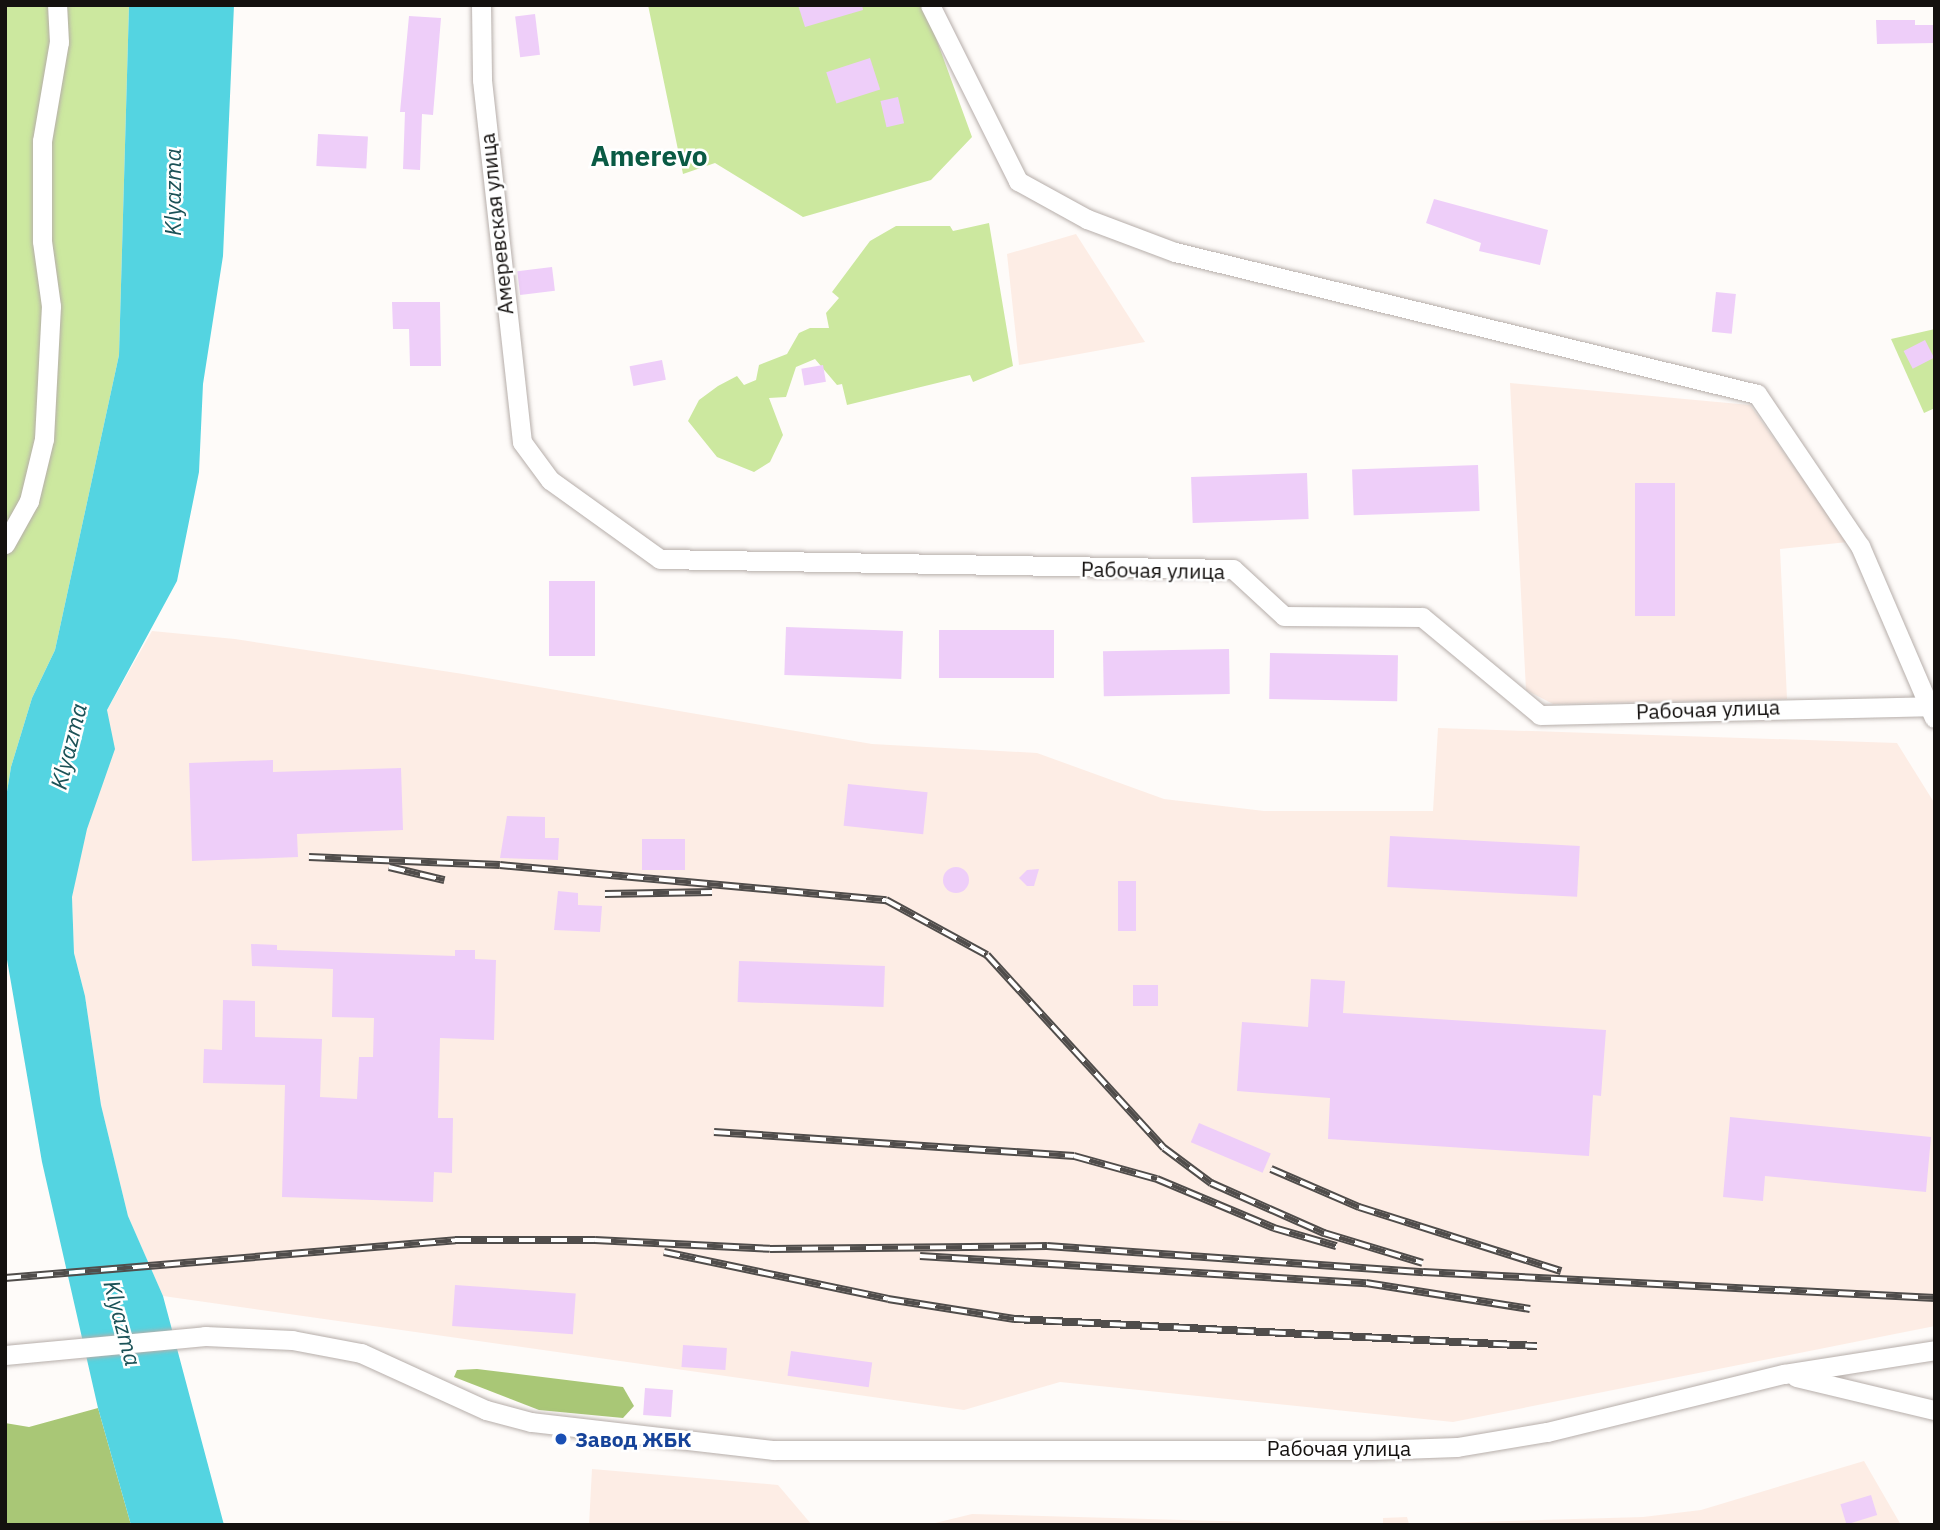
<!DOCTYPE html>
<meta charset="utf-8">
<style>
body{margin:0}
#map{position:relative;width:1940px;height:1530px;overflow:hidden;background:#fefbf9;font-family:"IBM Plex Sans",sans-serif}
div>[style]{position:absolute}
.built>*{inset:0;background:#fdede5}
.green>*{inset:0;background:#cce89f}
.forest>*{inset:0;background:#a9c776}
.water>*{inset:0;background:#54d4e1}
.building>*{inset:0;background:#eecef9;transform-origin:0 0}
.round{border-radius:50%}
.roads{filter:drop-shadow(0 0 2px #b6aeaa) drop-shadow(0 0 2px #b6aeaa)}
.street>*{height:19px;margin:-9.5px;padding:0 9.5px;transform-origin:9.5px;border-radius:9.5px;background:#fff}
.rail>*{height:8px;margin-top:-4px;transform-origin:0;background:repeating-linear-gradient(90deg,#fff 0 16px,#504d4b 0 32px);box-sizing:border-box;border-block:2px solid #504d4b}
.dots>*{width:19px;height:19px;translate:-50% -50%;box-sizing:border-box;border:4px solid #fff;border-radius:50%}
span{translate:-50% -50%;white-space:nowrap;text-align:center;line-height:1.15;-webkit-text-stroke:5px #fff;paint-order:stroke}
.street-label{font-size:21px;color:#14110f}
.transit-label{font-size:21px;color:#164399;font-weight:700}
.left{translate:0 -50%;text-align:left}
.water-label{font-size:23px;color:#1b5257;font-style:italic}
.district-label{font-size:28px;color:#0a5a44;font-weight:700}
.frame{position:absolute;inset:0;border:7px solid #14110f;pointer-events:none}
</style>
<div id="map">
<div class="built">
<i style="clip-path:polygon(1076px 234px,1145px 342px,1019px 365px,1007px 254px)"></i>
<i style="clip-path:polygon(1510px 383px,1750px 405px,1848px 542px,1780px 549px,1787px 699px,1553px 704px,1526px 690px)"></i>
<i style="clip-path:polygon(152px 631px,235px 639px,463px 674px,872px 744px,1037px 753px,1164px 799px,1264px 811px,1433px 811px,1438px 728px,1897px 743px,1935px 804px,1935px 1326px,1453px 1422px,1060px 1382px,964px 1410px,163px 1296px,128px 1216px,101px 1105px,85px 996px,74px 953px,72px 897px,107px 710px)"></i>
<i style="clip-path:polygon(1864px 1461px,1901px 1525px,1383px 1525px,1383px 1518px,1407px 1517px,1409px 1524px,1643px 1517px,1701px 1510px)"></i>
<i style="clip-path:polygon(592px 1469px,778px 1485px,812px 1525px,589px 1525px)"></i>
<i style="clip-path:polygon(972px 1514px,1366px 1525px,927px 1525px)"></i>
</div>
<div class="green">
<i style="clip-path:polygon(5px 5px,129px 5px,119px 355px,55px 650px,32px 698px,11px 767px,5px 804px)"></i>
<i style="clip-path:polygon(648px 5px,924px 5px,972px 137px,931px 180px,803px 217px,715px 163px,683px 174px)"></i>
<i style="clip-path:polygon(989px 223px,1013px 366px,973px 382px,970px 375px,847px 405px,842px 384px,837px 385px,815px 359px,796px 367px,786px 397px,769px 398px,783px 435px,770px 462px,754px 472px,717px 457px,688px 421px,699px 400px,718px 386px,737px 376px,744px 385px,756px 380px,759px 365px,787px 354px,799px 333px,810px 328px,829px 328px,826px 313px,839px 298px,832px 292px,870px 241px,896px 226px,950px 226px,953px 231px)"></i>
<i style="clip-path:polygon(1935px 329px,1935px 408px,1924px 413px,1891px 339px)"></i>
</div>
<div class="forest">
<i style="clip-path:polygon(477px 1369px,623px 1387px,634px 1406px,623px 1418px,539px 1410px,454px 1377px,457px 1370px)"></i>
<i style="clip-path:polygon(98px 1408px,131px 1525px,5px 1525px,5px 1423px,29px 1427px)"></i>
</div>
<div class="water">
<i style="clip-path:polygon(129px 5px,234px 5px,223px 256px,203px 384px,199px 472px,177px 581px,107px 710px,115px 749px,87px 829px,72px 897px,74px 953px,85px 996px,101px 1105px,128px 1216px,163px 1296px,224px 1525px,131px 1525px,98px 1408px,42px 1162px,5px 948px,5px 804px,11px 767px,32px 698px,55px 650px,119px 355px)"></i>
</div>
<div class="building">
<i style="clip-path:polygon(798px 5px,862px 5px,863px 10px,805px 27px)"></i>
<i style="left:535px;top:14px;width:41px;height:20px;rotate:83deg"></i>
<i style="clip-path:polygon(409px 16px,441px 18px,433px 115px,422px 114px,420px 170px,403px 169px,405px 112px,400px 112px)"></i>
<i style="clip-path:polygon(1876px 20px,1915px 20px,1915px 25px,1935px 25px,1935px 43px,1877px 44px)"></i>
<i style="left:870px;top:58px;width:33px;height:46px;rotate:72deg"></i>
<i style="left:898px;top:97px;width:27px;height:18px;rotate:77deg"></i>
<i style="left:318px;top:134px;width:50px;height:32px;rotate:3deg"></i>
<i style="clip-path:polygon(1434px 199px,1548px 230px,1540px 265px,1479px 251px,1481px 243px,1426px 223px)"></i>
<i style="left:552px;top:267px;width:24px;height:35px;rotate:83deg"></i>
<i style="left:1716px;top:292px;width:20px;height:40px;rotate:6deg"></i>
<i style="clip-path:polygon(392px 302px,440px 302px,441px 366px,410px 366px,409px 329px,393px 329px)"></i>
<i style="left:1925px;top:340px;width:20px;height:24px;rotate:63deg"></i>
<i style="left:662px;top:360px;width:20px;height:33px;rotate:79deg"></i>
<i style="left:823px;top:365px;width:17px;height:22px;rotate:80deg"></i>
<i style="left:1478px;top:465px;width:46px;height:126px;rotate:88deg"></i>
<i style="left:1307px;top:473px;width:46px;height:116px;rotate:88deg"></i>
<i style="left:1635px;top:483px;width:40px;height:133px"></i>
<i style="left:549px;top:581px;width:46px;height:75px"></i>
<i style="left:786px;top:627px;width:117px;height:48px;rotate:2deg"></i>
<i style="left:939px;top:630px;width:115px;height:48px"></i>
<i style="left:1229px;top:649px;width:45px;height:126px;rotate:89deg"></i>
<i style="left:1270px;top:653px;width:128px;height:46px;rotate:1deg"></i>
<i style="clip-path:polygon(273px 760px,273px 772px,401px 768px,403px 830px,297px 834px,298px 857px,192px 861px,189px 763px)"></i>
<i style="left:848px;top:784px;width:80px;height:42px;rotate:6deg"></i>
<i style="clip-path:polygon(507px 816px,545px 817px,545px 838px,559px 838px,558px 860px,500px 858px)"></i>
<i style="left:1390px;top:836px;width:190px;height:51px;rotate:3deg"></i>
<i style="left:685px;top:839px;width:31px;height:43px;rotate:90deg"></i>
<i class="round" style="left:943px;top:867px;width:26px;height:26px"></i>
<i style="clip-path:polygon(1039px 869px,1034px 886px,1027px 886px,1019px 878px,1027px 870px)"></i>
<i style="left:1118px;top:881px;width:18px;height:50px"></i>
<i style="clip-path:polygon(558px 891px,578px 893px,578px 905px,602px 906px,600px 932px,554px 930px)"></i>
<i style="clip-path:polygon(251px 944px,277px 945px,277px 950px,455px 956px,455px 950px,475px 950px,475px 959px,496px 960px,494px 1040px,440px 1038px,438px 1118px,453px 1118px,452px 1173px,434px 1172px,433px 1202px,282px 1197px,285px 1085px,203px 1083px,204px 1049px,222px 1050px,223px 1000px,255px 1001px,255px 1037px,322px 1039px,320px 1097px,357px 1099px,359px 1057px,373px 1057px,374px 1018px,332px 1017px,333px 969px,252px 966px)"></i>
<i style="left:739px;top:961px;width:146px;height:41px;rotate:2deg"></i>
<i style="clip-path:polygon(1311px 979px,1345px 981px,1343px 1013px,1606px 1030px,1601px 1096px,1593px 1095px,1589px 1156px,1328px 1139px,1330px 1098px,1237px 1091px,1242px 1022px,1308px 1027px)"></i>
<i style="left:1133px;top:985px;width:25px;height:21px"></i>
<i style="clip-path:polygon(1730px 1117px,1931px 1137px,1926px 1192px,1765px 1176px,1763px 1201px,1723px 1197px)"></i>
<i style="left:1199px;top:1123px;width:78px;height:21px;rotate:23deg"></i>
<i style="left:455px;top:1285px;width:121px;height:41px;rotate:4deg"></i>
<i style="left:683px;top:1345px;width:44px;height:22px;rotate:4deg"></i>
<i style="left:791px;top:1351px;width:82px;height:25px;rotate:8deg"></i>
<i style="left:645px;top:1388px;width:28px;height:27px;rotate:4deg"></i>
<i style="left:1871px;top:1495px;width:21px;height:32px;rotate:73deg"></i>
</div>
<div class="roads">
<div class="street">
<i style="left:481px;top:5px;width:75px;rotate:89.2deg"></i>
<i style="left:482px;top:80px;width:364px;rotate:83.7deg"></i>
<i style="left:522px;top:442px;width:47px;rotate:53.6deg"></i>
<i style="left:550px;top:480px;width:135px;rotate:35.7deg"></i>
<i style="left:660px;top:559px;width:573px;rotate:1deg"></i>
<i style="left:1233px;top:569px;width:69px;rotate:42.7deg"></i>
<i style="left:1284px;top:616px;width:138px;rotate:0.4deg"></i>
<i style="left:1422px;top:617px;width:153px;rotate:39.7deg"></i>
<i style="left:1540px;top:715px;width:391px;rotate:-1.3deg"></i>
<i style="left:930px;top:5px;width:197px;rotate:63.4deg"></i>
<i style="left:1018px;top:181px;width:79px;rotate:28.8deg"></i>
<i style="left:1087px;top:219px;width:94px;rotate:20.6deg"></i>
<i style="left:1175px;top:252px;width:599px;rotate:13.71deg"></i>
<i style="left:1757px;top:394px;width:184px;rotate:55.9deg"></i>
<i style="left:1860px;top:546px;width:187px;rotate:66.7deg"></i>
<i style="left:5px;top:544px;width:49px;rotate:-60.8deg"></i>
<i style="left:29px;top:501px;width:64px;rotate:-76.4deg"></i>
<i style="left:44px;top:439px;width:133px;rotate:-87deg"></i>
<i style="left:51px;top:306px;width:66px;rotate:-97.9deg"></i>
<i style="left:42px;top:241px;width:100px;rotate:-90deg"></i>
<i style="left:42px;top:141px;width:100px;rotate:-80.3deg"></i>
<i style="left:59px;top:42px;width:37px;rotate:-93deg"></i>
<i style="left:5px;top:1355px;width:201px;rotate:-5.4deg"></i>
<i style="left:205px;top:1336px;width:87px;rotate:2.6deg"></i>
<i style="left:292px;top:1340px;width:70px;rotate:10.7deg"></i>
<i style="left:361px;top:1353px;width:137px;rotate:24.5deg"></i>
<i style="left:486px;top:1410px;width:47px;rotate:14.9deg"></i>
<i style="left:531px;top:1422px;width:244px;rotate:6.6deg"></i>
<i style="left:773px;top:1450px;width:599px"></i>
<i style="left:1372px;top:1450px;width:85px;rotate:-2deg"></i>
<i style="left:1457px;top:1447px;width:91px;rotate:-9.5deg"></i>
<i style="left:1547px;top:1432px;width:244px;rotate:-13.8deg"></i>
<i style="left:1784px;top:1374px;width:153px;rotate:-9deg"></i>
<i style="left:1796px;top:1377px;width:143px;rotate:13.4deg"></i>
</div>
</div>
<div class="rail">
<i style="left:309px;top:857px;width:191px;rotate:2.4deg"></i>
<i style="left:500px;top:865px;width:388px;rotate:5.2deg"></i>
<i style="left:886px;top:900px;width:115px;rotate:28.6deg"></i>
<i style="left:987px;top:955px;width:262px;rotate:47.5deg"></i>
<i style="left:1164px;top:1148px;width:59px;rotate:36.7deg"></i>
<i style="left:1211px;top:1183px;width:124px;rotate:23.9deg"></i>
<i style="left:1324px;top:1233px;width:103px;rotate:16.9deg"></i>
<i style="left:389px;top:867px;width:57px;rotate:13.3deg"></i>
<i style="left:605px;top:894px;width:107px;rotate:-1.1deg"></i>
<i style="left:714px;top:1132px;width:361px;rotate:3.8deg"></i>
<i style="left:1074px;top:1156px;width:86px;rotate:15.5deg"></i>
<i style="left:1157px;top:1179px;width:127px;rotate:22.7deg"></i>
<i style="left:1274px;top:1228px;width:65px;rotate:16.2deg"></i>
<i style="left:1271px;top:1169px;width:96px;rotate:23.4deg"></i>
<i style="left:1359px;top:1207px;width:212px;rotate:17.6deg"></i>
<i style="left:664px;top:1252px;width:229px;rotate:11.8deg"></i>
<i style="left:888px;top:1299px;width:128px;rotate:9deg"></i>
<i style="left:1014px;top:1319px;width:524px;rotate:2.96deg"></i>
<i style="left:920px;top:1256px;width:447px;rotate:3.5deg"></i>
<i style="left:1366px;top:1283px;width:166px;rotate:9deg"></i>
<i style="left:5px;top:1278px;width:452px;rotate:-4.8deg"></i>
<i style="left:455px;top:1240px;width:140px"></i>
<i style="left:595px;top:1240px;width:175px;rotate:2.9deg"></i>
<i style="left:770px;top:1249px;width:277px;rotate:-0.6deg"></i>
<i style="left:1047px;top:1246px;width:377px;rotate:4deg"></i>
<i style="left:1423px;top:1272px;width:513px;rotate:2.91deg"></i>
</div>
<div class="dots">
<i style="left:561px;top:1439px;background:#1a4fb4"></i>
</div>
<div class="street-label">
<span style="left:496px;top:224px;rotate:-96deg">Амеревская улица</span>
<span style="left:1153px;top:570px;rotate:1deg">Рабочая улица</span>
<span style="left:1708px;top:709px;rotate:-2deg">Рабочая улица</span>
<span style="left:1339px;top:1448px">Рабочая улица</span>
</div>
<div class="transit-label">
<span class="left" style="left:575px;top:1439px">Завод ЖБК</span>
</div>
<div class="water-label">
<span style="left:172px;top:192px;rotate:-90deg">Klyazma</span>
<span style="left:68px;top:746px;rotate:-76deg">Klyazma</span>
<span style="left:123px;top:1323px;rotate:75deg">Klyazma</span>
</div>
<div class="district-label">
<span style="left:649px;top:156px">Amerevo</span>
</div>
<div class="frame"></div>
</div>
